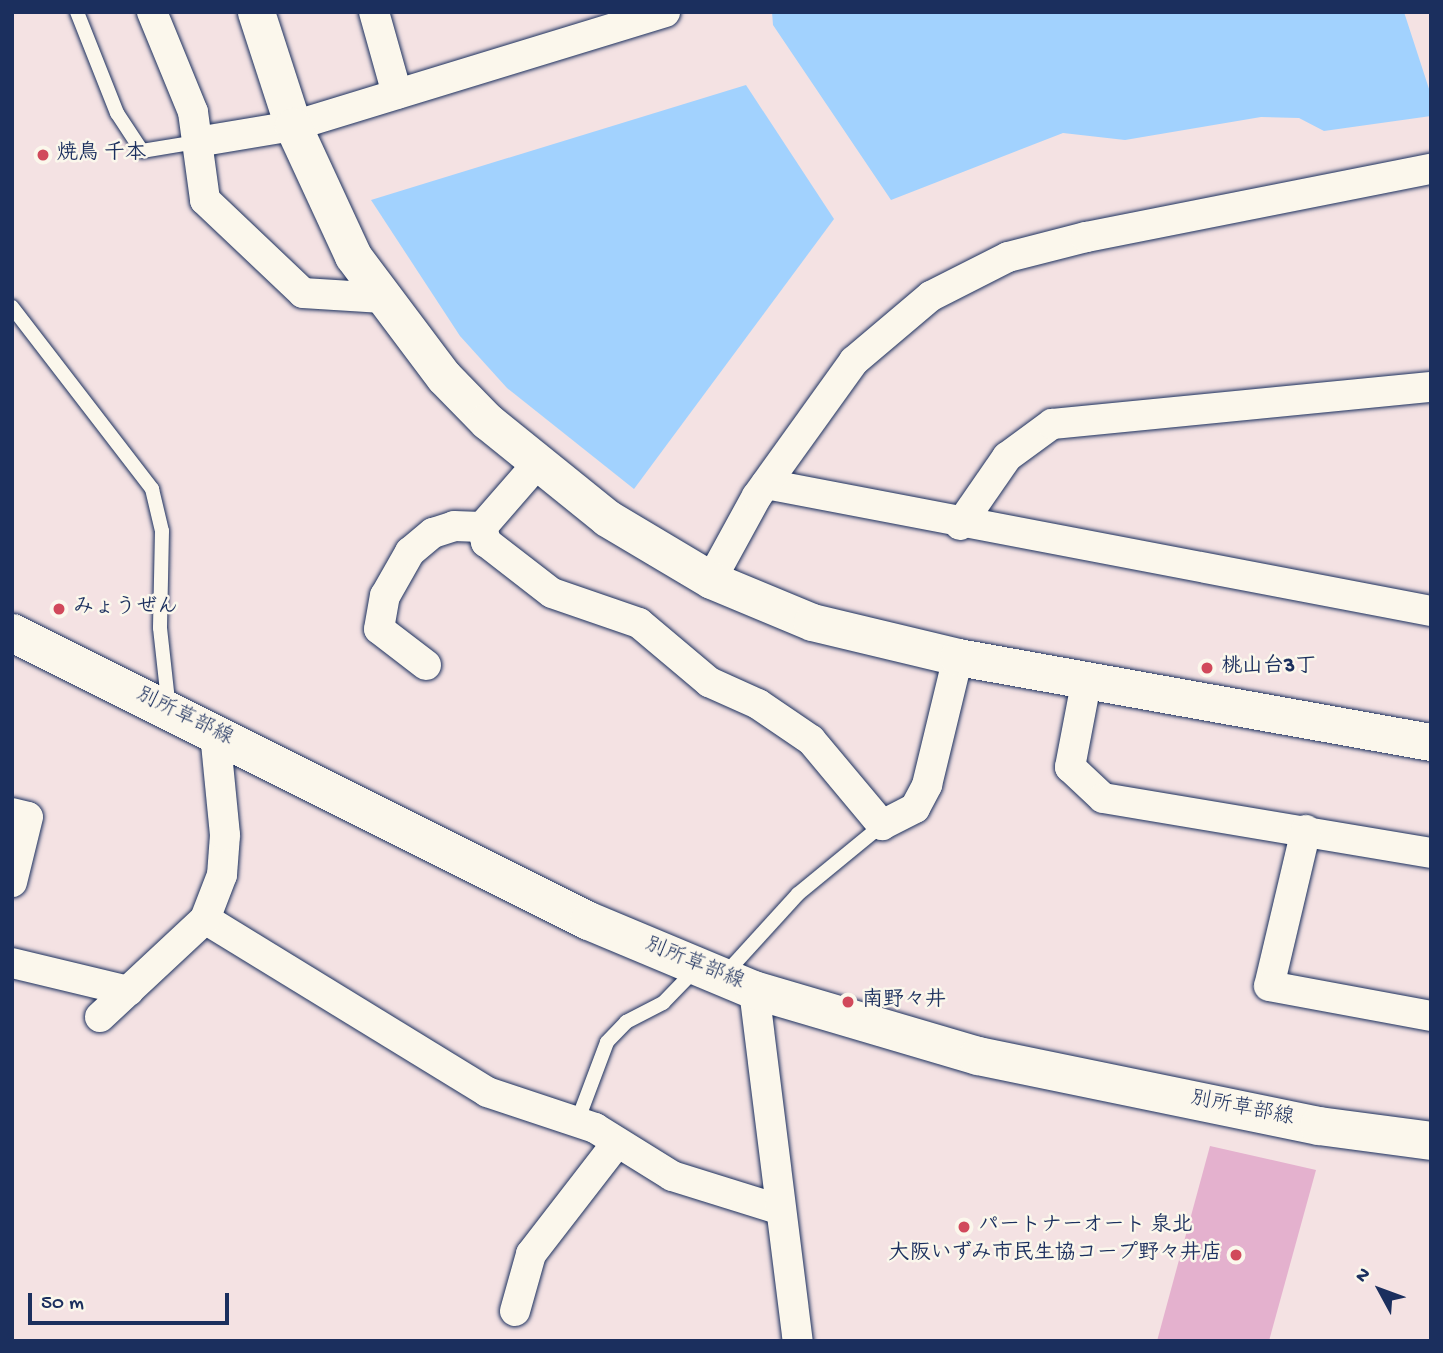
<!DOCTYPE html>
<meta charset="utf-8">
<style>
body{margin:0}
#map{position:relative;width:1443px;height:1353px;overflow:hidden;background:#f4e2e3;font-family:"Gochi Hand","Klee One",sans-serif}
div>[style]{position:absolute}
.water>*{inset:0;background:#a2d2fe}
.building>*{inset:0;background:#e4b1ce}
.roads{filter:drop-shadow(0 0 2px #1b2f5e) drop-shadow(0 0 2px #1b2f5e)}
.service>*{height:14px;margin:-7px;padding:0 7px;transform-origin:7px;border-radius:7px;background:#fbf7ec}
.minor>*{height:30px;margin:-15px;padding:0 15px;transform-origin:15px;border-radius:15px;background:#fbf7ec}
.tertiary>*{height:37px;margin:-18.5px;padding:0 18.5px;transform-origin:18.5px;border-radius:18.5px;background:#fbf7ec}
.secondary>*{height:38px;margin:-19px;padding:0 19px;transform-origin:19px;border-radius:19px;background:#fbf7ec}
.dots>*{width:19px;height:19px;translate:-50% -50%;box-sizing:border-box;border:4px solid #fbf7ec;border-radius:50%}
span{translate:-50% -50%;white-space:nowrap;text-align:center;line-height:1.15;-webkit-text-stroke:5px #fbf7ec;paint-order:stroke}
.poi-label{font-size:21px;color:#1b2f5e;font-weight:700}
.left{translate:0 -50%;text-align:left}
.right{translate:-100% -50%;text-align:right}
.street-label{font-size:21px;color:#1b2f5e}
.frame{position:absolute;inset:0;border:14px solid #1b2f5e;pointer-events:none}
.north{position:absolute;left:1345px;top:1255px;width:70px;height:70px;-webkit-text-stroke:5px #fbf7ec;paint-order:stroke;rotate:311deg;font-size:19px;font-weight:700;line-height:28px;text-align:center;color:#1b2f5e}
.north::after{content:'';display:block;margin:auto;width:24px;height:32px;background:#1b2f5e;clip-path:polygon(50% 0,100% 100%,50% 72%,0 100%)}
.scale{position:absolute;left:28px;top:1293px;width:201px;height:32px;box-sizing:border-box;border:4px solid #1b2f5e;border-top:0;padding-left:9px;font-size:21px;line-height:24px;white-space:nowrap;color:#1b2f5e;-webkit-text-stroke:5px #fbf7ec;paint-order:stroke}
</style>
<div id="map">
<div class="water">
<i style="clip-path:polygon(772px 12px,1404px 12px,1431px 95px,1431px 116px,1324px 131px,1299px 118px,1261px 117px,1125px 140px,1063px 133px,891px 200px,773px 25px)"></i>
<i style="clip-path:polygon(746px 85px,834px 219px,634px 489px,507px 388px,460px 336px,371px 200px)"></i>
</div>
<div class="building">
<i style="clip-path:polygon(1210px 1146px,1316px 1170px,1269px 1341px,1157px 1341px)"></i>
</div>
<div class="roads">
<div class="service">
<i style="left:77px;top:12px;width:109px;rotate:68.4deg"></i>
<i style="left:117px;top:113px;width:45px;rotate:56.7deg"></i>
<i style="left:142px;top:151px;width:56px;rotate:-9.3deg"></i>
<i style="left:12px;top:307px;width:230px;rotate:52.4deg"></i>
<i style="left:152px;top:489px;width:43px;rotate:76.6deg"></i>
<i style="left:162px;top:531px;width:97px;rotate:91.2deg"></i>
<i style="left:160px;top:628px;width:81px;rotate:83.7deg"></i>
<i style="left:725px;top:974px;width:108px;rotate:-47.6deg"></i>
<i style="left:798px;top:894px;width:109px;rotate:-39.4deg"></i>
<i style="left:577px;top:1122px;width:85px;rotate:-69.4deg"></i>
<i style="left:607px;top:1042px;width:28px;rotate:-46deg"></i>
<i style="left:626px;top:1022px;width:42px;rotate:-27.2deg"></i>
<i style="left:663px;top:1003px;width:47px;rotate:-45.9deg"></i>
</div>
<div class="minor">
<i style="left:152px;top:12px;width:108px;rotate:67.7deg"></i>
<i style="left:193px;top:112px;width:89px;rotate:82.2deg"></i>
<i style="left:205px;top:200px;width:135px;rotate:43.5deg"></i>
<i style="left:303px;top:293px;width:80px;rotate:3.6deg"></i>
<i style="left:374px;top:12px;width:85px;rotate:74.3deg"></i>
<i style="left:197px;top:142px;width:97px;rotate:-9.5deg"></i>
<i style="left:293px;top:126px;width:389px;rotate:-17deg"></i>
<i style="left:537px;top:464px;width:84px;rotate:131.1deg"></i>
<i style="left:482px;top:527px;width:16px;rotate:75deg"></i>
<i style="left:486px;top:542px;width:83px;rotate:37.7deg"></i>
<i style="left:552px;top:593px;width:92px;rotate:19deg"></i>
<i style="left:639px;top:623px;width:92px;rotate:40.1deg"></i>
<i style="left:709px;top:682px;width:54px;rotate:24.2deg"></i>
<i style="left:758px;top:704px;width:64px;rotate:34.2deg"></i>
<i style="left:811px;top:740px;width:111px;rotate:50.1deg"></i>
<i style="left:882px;top:825px;width:37px;rotate:-27deg"></i>
<i style="left:915px;top:808px;width:26px;rotate:-62deg"></i>
<i style="left:927px;top:785px;width:132px;rotate:-76.4deg"></i>
<i style="left:766px;top:484px;width:677px;rotate:10.81deg"></i>
<i style="left:960px;top:525px;width:83px;rotate:-55.3deg"></i>
<i style="left:1007px;top:457px;width:56px;rotate:-36.3deg"></i>
<i style="left:1052px;top:424px;width:381px;rotate:-5.6deg"></i>
<i style="left:711px;top:580px;width:96px;rotate:-61.3deg"></i>
<i style="left:757px;top:496px;width:166px;rotate:-54.3deg"></i>
<i style="left:854px;top:361px;width:101px;rotate:-40.2deg"></i>
<i style="left:931px;top:296px;width:86px;rotate:-26.9deg"></i>
<i style="left:1008px;top:257px;width:81px;rotate:-14.4deg"></i>
<i style="left:1086px;top:237px;width:352px;rotate:-11.2deg"></i>
<i style="left:426px;top:665px;width:59px;rotate:-142.5deg"></i>
<i style="left:379px;top:629px;width:34px;rotate:-80deg"></i>
<i style="left:385px;top:596px;width:51px;rotate:-60.4deg"></i>
<i style="left:410px;top:552px;width:30px;rotate:-40deg"></i>
<i style="left:433px;top:533px;width:22px;rotate:-18deg"></i>
<i style="left:454px;top:526px;width:28px;rotate:2deg"></i>
<i style="left:1087px;top:678px;width:91px;rotate:100.8deg"></i>
<i style="left:1070px;top:767px;width:45px;rotate:43.2deg"></i>
<i style="left:1103px;top:798px;width:333px;rotate:9.5deg"></i>
<i style="left:12px;top:813px;width:16px;rotate:14deg"></i>
<i style="left:28px;top:817px;width:67px;rotate:103.8deg"></i>
<i style="left:1306px;top:830px;width:160px;rotate:103.3deg"></i>
<i style="left:1269px;top:986px;width:165px;rotate:10.5deg"></i>
<i style="left:205px;top:919px;width:331px;rotate:31.5deg"></i>
<i style="left:487px;top:1092px;width:114px;rotate:18.4deg"></i>
<i style="left:595px;top:1128px;width:91px;rotate:31.9deg"></i>
<i style="left:672px;top:1176px;width:111px;rotate:17.3deg"></i>
<i style="left:12px;top:963px;width:120px;rotate:13.5deg"></i>
<i style="left:754px;top:990px;width:354px;rotate:82.9deg"></i>
<i style="left:100px;top:1017px;width:144px;rotate:-43deg"></i>
<i style="left:205px;top:919px;width:47px;rotate:-68.9deg"></i>
<i style="left:222px;top:875px;width:40px;rotate:-85.7deg"></i>
<i style="left:225px;top:835px;width:102px;rotate:-95.6deg"></i>
<i style="left:515px;top:1311px;width:59px;rotate:-74.3deg"></i>
<i style="left:531px;top:1254px;width:139px;rotate:-52.3deg"></i>
</div>
<div class="tertiary">
<i style="left:256px;top:12px;width:120px;rotate:72deg"></i>
<i style="left:293px;top:126px;width:143px;rotate:65.2deg"></i>
<i style="left:353px;top:256px;width:151px;rotate:53.1deg"></i>
<i style="left:444px;top:377px;width:62px;rotate:45.7deg"></i>
<i style="left:487px;top:421px;width:154px;rotate:38.9deg"></i>
<i style="left:607px;top:518px;width:121px;rotate:30.8deg"></i>
<i style="left:711px;top:580px;width:109px;rotate:22.6deg"></i>
<i style="left:812px;top:622px;width:150px;rotate:13.5deg"></i>
<i style="left:958px;top:657px;width:481px;rotate:10.2deg"></i>
</div>
<div class="secondary">
<i style="left:12px;top:633px;width:645px;rotate:26.53deg"></i>
<i style="left:589px;top:921px;width:179px;rotate:22.7deg"></i>
<i style="left:754px;top:990px;width:234px;rotate:16.4deg"></i>
<i style="left:978px;top:1056px;width:348px;rotate:11.6deg"></i>
<i style="left:1319px;top:1126px;width:113px;rotate:7.6deg"></i>
</div>
</div>
<div class="dots">
<i style="left:43px;top:155px;background:#d1495b"></i>
<i style="left:59px;top:609px;background:#d1495b"></i>
<i style="left:1207px;top:668px;background:#d1495b"></i>
<i style="left:848px;top:1002px;background:#d1495b"></i>
<i style="left:964px;top:1227px;background:#d1495b"></i>
<i style="left:1236px;top:1255px;background:#d1495b"></i>
</div>
<div class="poi-label">
<span class="left" style="left:57px;top:155px">焼鳥 千本</span>
<span class="left" style="left:73px;top:609px">みょうぜん</span>
<span class="left" style="left:1221px;top:668px">桃山台3丁</span>
<span class="left" style="left:862px;top:1002px">南野々井</span>
<span class="left" style="left:978px;top:1227px">パートナーオート 泉北</span>
<span class="right" style="left:1222px;top:1255px">大阪いずみ市民生協コープ野々井店</span>
</div>
<div class="street-label">
<span style="left:184px;top:718px;rotate:26deg">別所草部線</span>
<span style="left:694px;top:965px;rotate:22deg">別所草部線</span>
<span style="left:1242px;top:1110px;rotate:11deg">別所草部線</span>
</div>
<div class="frame"></div>
<div class="north">N</div>
<div class="scale">50 m</div>
</div>
